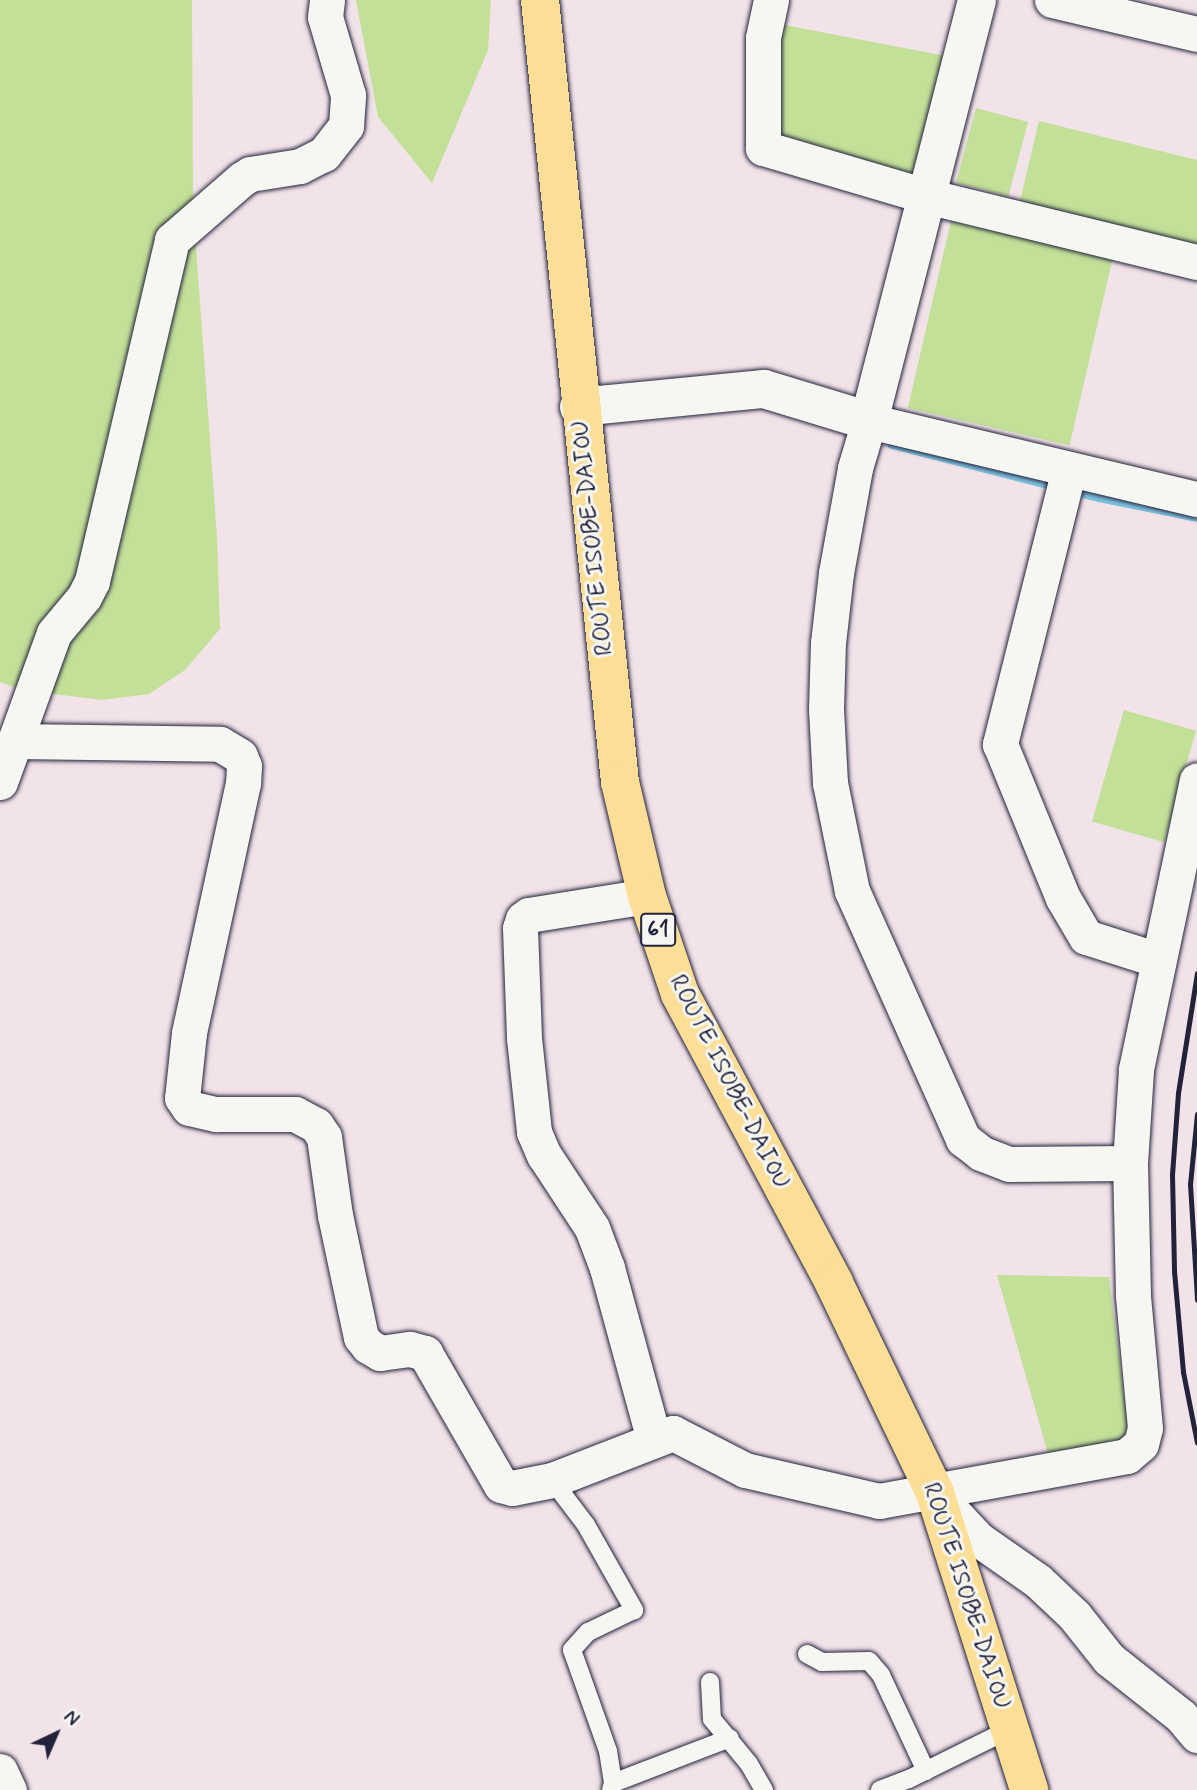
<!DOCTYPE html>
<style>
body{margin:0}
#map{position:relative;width:1197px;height:1790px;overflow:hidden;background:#f2e3e9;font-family:Mynerve,sans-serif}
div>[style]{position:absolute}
.green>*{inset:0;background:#c2e098;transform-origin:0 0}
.stream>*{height:10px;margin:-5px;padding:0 5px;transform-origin:5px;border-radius:5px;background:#7ec3df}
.roads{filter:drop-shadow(0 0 2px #22223b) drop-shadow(0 0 2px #22223b)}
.lane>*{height:18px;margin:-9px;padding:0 9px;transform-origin:9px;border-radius:9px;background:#f6f6f2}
.street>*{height:35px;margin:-17.5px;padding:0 17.5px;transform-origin:17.5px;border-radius:17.5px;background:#f6f6f2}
.secondary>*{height:38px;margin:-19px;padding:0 19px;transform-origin:19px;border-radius:19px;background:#f6f6f2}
.primary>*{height:38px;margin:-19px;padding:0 19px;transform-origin:19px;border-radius:19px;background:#fcde96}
.rail>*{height:5px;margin:-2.5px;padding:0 2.5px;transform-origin:2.5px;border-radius:2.5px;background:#22223b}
span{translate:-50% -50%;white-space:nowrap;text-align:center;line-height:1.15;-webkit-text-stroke:6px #f6f6f2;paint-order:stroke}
.shield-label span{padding:2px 5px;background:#f6f6f2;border:2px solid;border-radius:5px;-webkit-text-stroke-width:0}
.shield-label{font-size:23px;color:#22223b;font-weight:700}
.street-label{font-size:24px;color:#22223b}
.north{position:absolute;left:21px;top:1699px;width:70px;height:70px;-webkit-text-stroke:5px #f6f6f2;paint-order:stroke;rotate:44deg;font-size:19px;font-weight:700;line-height:28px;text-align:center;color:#22223b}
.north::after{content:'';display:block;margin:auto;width:24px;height:32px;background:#22223b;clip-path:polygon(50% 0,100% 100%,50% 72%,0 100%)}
</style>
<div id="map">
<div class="green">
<i style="clip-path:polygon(0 0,192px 0,193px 206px,217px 537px,220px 629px,185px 670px,149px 694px,102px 700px,22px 690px,0 682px)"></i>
<i style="clip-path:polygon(356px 0,491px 0,488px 50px,432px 183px,378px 117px)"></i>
<i style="clip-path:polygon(779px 24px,946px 56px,910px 182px,772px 143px)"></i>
<i style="left:976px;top:108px;width:54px;height:77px;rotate:15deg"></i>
<i style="clip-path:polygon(1039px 121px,1197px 160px,1197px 247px,1020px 201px)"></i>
<i style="left:951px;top:221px;width:166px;height:192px;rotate:13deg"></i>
<i style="left:1124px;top:710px;width:75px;height:116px;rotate:16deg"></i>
<i style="clip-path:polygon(997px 1275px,1109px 1277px,1128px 1427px,1124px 1437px,1113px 1445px,1049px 1457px)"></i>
</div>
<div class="stream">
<i style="left:892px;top:444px;width:214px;rotate:14.4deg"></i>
<i style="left:1099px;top:497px;width:100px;rotate:11.5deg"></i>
</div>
<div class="roads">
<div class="lane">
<i style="left:552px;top:1480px;width:56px;rotate:52.9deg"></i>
<i style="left:586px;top:1525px;width:98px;rotate:60.5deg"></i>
<i style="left:634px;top:1610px;width:51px;rotate:154.4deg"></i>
<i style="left:588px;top:1632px;width:24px;rotate:132deg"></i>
<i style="left:572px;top:1650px;width:107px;rotate:70.4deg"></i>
<i style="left:608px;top:1751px;width:32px;rotate:81deg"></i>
<i style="left:613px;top:1783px;width:7px;rotate:106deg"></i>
<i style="left:807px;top:1654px;width:17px;rotate:28deg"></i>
<i style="left:822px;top:1662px;width:47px;rotate:-1.2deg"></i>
<i style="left:869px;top:1661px;width:18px;rotate:49deg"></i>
<i style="left:881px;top:1675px;width:106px;rotate:64.9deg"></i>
<i style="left:710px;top:1682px;width:37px;rotate:87deg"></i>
<i style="left:712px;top:1719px;width:58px;rotate:50.6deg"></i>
<i style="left:749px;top:1764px;width:30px;rotate:60deg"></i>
<i style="left:613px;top:1783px;width:125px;rotate:-21deg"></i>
<i style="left:880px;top:1790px;width:31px;rotate:-21deg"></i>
<i style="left:909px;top:1779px;width:113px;rotate:-26.3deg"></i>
</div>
<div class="street">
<i style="left:771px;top:0;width:39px;rotate:102deg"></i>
<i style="left:763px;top:38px;width:110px;rotate:90deg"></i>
<i style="left:763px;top:148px;width:170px;rotate:16.4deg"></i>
<i style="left:926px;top:196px;width:279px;rotate:13.7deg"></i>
<i style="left:1052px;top:0;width:149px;rotate:13.2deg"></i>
<i style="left:1069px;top:469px;width:284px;rotate:104.1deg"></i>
<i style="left:1000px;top:744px;width:166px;rotate:67.8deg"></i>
<i style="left:1063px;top:898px;width:45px;rotate:59.5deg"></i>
<i style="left:1086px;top:937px;width:76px;rotate:17.7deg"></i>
<i style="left:15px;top:741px;width:205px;rotate:0.8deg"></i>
<i style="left:220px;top:744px;width:23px;rotate:31deg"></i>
<i style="left:240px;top:756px;width:11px;rotate:68deg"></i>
<i style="left:244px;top:766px;width:17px;rotate:93deg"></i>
<i style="left:243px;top:783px;width:256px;rotate:102.2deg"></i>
<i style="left:189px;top:1033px;width:65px;rotate:96.1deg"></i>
<i style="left:182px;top:1098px;width:12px;rotate:55deg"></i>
<i style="left:189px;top:1108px;width:28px;rotate:13deg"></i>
<i style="left:216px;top:1114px;width:79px"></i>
<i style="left:295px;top:1114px;width:24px;rotate:28deg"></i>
<i style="left:316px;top:1125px;width:14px;rotate:56deg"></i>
<i style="left:324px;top:1137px;width:79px;rotate:82deg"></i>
<i style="left:335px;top:1215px;width:125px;rotate:78deg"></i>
<i style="left:361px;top:1337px;width:11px;rotate:52deg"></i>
<i style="left:368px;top:1346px;width:14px;rotate:30deg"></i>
<i style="left:380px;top:1353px;width:30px;rotate:-8deg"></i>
<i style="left:410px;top:1349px;width:16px;rotate:15deg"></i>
<i style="left:425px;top:1353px;width:152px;rotate:60.1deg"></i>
<i style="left:501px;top:1485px;width:11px;rotate:15deg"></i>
<i style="left:512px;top:1488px;width:41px;rotate:-11.3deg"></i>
<i style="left:552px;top:1480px;width:130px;rotate:-21.2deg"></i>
<i style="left:673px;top:1433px;width:81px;rotate:27.2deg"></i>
<i style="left:745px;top:1470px;width:138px;rotate:13deg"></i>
<i style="left:879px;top:1501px;width:252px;rotate:-10.3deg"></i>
<i style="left:1127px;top:1456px;width:18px;rotate:-41deg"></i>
<i style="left:1141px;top:1444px;width:16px;rotate:-76deg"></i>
<i style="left:1145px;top:1428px;width:134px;rotate:-95.2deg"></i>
<i style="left:1133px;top:1295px;width:132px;rotate:-91.3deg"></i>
<i style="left:1130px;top:1163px;width:94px;rotate:-86.3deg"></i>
<i style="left:1136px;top:1069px;width:295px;rotate:-78.1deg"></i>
<i style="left:0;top:782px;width:158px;rotate:-70.1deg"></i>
<i style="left:54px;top:633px;width:47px;rotate:-50.2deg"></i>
<i style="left:84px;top:597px;width:18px;rotate:-63deg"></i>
<i style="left:92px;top:581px;width:350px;rotate:-76.8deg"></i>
<i style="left:172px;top:240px;width:93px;rotate:-41.1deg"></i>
<i style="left:242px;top:179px;width:9px;rotate:-32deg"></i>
<i style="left:250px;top:174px;width:51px;rotate:-9.1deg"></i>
<i style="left:300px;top:166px;width:27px;rotate:-27deg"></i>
<i style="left:324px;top:154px;width:36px;rotate:-52deg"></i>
<i style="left:346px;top:126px;width:31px;rotate:-86deg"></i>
<i style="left:348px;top:95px;width:81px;rotate:-106.4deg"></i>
<i style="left:325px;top:17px;width:17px;rotate:-83deg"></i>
<i style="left:647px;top:896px;width:120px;rotate:170.9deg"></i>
<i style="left:529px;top:915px;width:7px;rotate:146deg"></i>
<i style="left:523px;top:919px;width:9px;rotate:108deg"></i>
<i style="left:520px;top:928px;width:110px;rotate:87.9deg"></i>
<i style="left:524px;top:1038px;width:95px;rotate:83.9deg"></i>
<i style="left:534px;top:1132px;width:25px;rotate:67deg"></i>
<i style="left:544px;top:1155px;width:87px;rotate:56.7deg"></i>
<i style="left:592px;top:1228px;width:43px;rotate:69.4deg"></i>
<i style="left:607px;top:1268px;width:178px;rotate:74.7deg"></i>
<i style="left:1130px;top:1163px;width:121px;rotate:179.5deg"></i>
<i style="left:1009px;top:1164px;width:30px;rotate:-159deg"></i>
<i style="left:981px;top:1153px;width:23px;rotate:-142deg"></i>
<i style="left:963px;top:1139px;width:272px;rotate:-114.1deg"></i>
<i style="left:852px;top:891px;width:110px;rotate:-101.5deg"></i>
<i style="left:830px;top:783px;width:74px;rotate:-93.1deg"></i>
<i style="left:826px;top:709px;width:66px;rotate:-88.3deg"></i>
<i style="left:828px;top:643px;width:70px;rotate:-83.5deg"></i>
<i style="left:836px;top:573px;width:107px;rotate:-79.7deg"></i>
<i style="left:855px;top:468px;width:49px;rotate:-73.4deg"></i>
<i style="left:869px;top:421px;width:337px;rotate:13.4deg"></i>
<i style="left:935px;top:1493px;width:63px;rotate:46.9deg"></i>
<i style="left:978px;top:1539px;width:73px;rotate:35deg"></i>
<i style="left:1038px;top:1581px;width:50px;rotate:43.4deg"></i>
<i style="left:1074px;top:1615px;width:56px;rotate:51.5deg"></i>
<i style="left:1109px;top:1659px;width:92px;rotate:38.4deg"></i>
<i style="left:1181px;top:1716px;width:25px;rotate:50deg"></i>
<i style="left:0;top:1771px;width:21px;rotate:65deg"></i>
</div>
<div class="secondary">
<i style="left:579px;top:407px;width:186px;rotate:-5.6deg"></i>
<i style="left:764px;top:389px;width:110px;rotate:16.9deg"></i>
<i style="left:869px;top:421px;width:435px;rotate:-75.6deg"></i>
</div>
<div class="primary">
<i style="left:540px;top:0;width:786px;rotate:84.16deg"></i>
<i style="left:620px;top:782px;width:117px;rotate:76.7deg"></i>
<i style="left:647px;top:896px;width:103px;rotate:71.4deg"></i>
<i style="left:680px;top:994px;width:327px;rotate:61.9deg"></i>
<i style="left:834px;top:1283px;width:233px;rotate:64.3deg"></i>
<i style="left:935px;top:1493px;width:312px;rotate:72.4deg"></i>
</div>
</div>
<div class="rail">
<i style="left:1197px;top:973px;width:121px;rotate:99deg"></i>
<i style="left:1178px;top:1093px;width:81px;rotate:94.2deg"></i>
<i style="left:1172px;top:1174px;width:97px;rotate:88.8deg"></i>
<i style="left:1174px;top:1271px;width:101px;rotate:84.9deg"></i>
<i style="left:1183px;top:1372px;width:72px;rotate:78.8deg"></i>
<i style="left:1197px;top:1114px;width:70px;rotate:95.7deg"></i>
<i style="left:1190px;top:1184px;width:116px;rotate:86.5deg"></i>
</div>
<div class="shield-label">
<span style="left:658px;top:930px">61</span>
</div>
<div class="street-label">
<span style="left:593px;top:538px;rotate:-96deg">ROUTE ISOBE-DAIOU</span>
<span style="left:729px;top:1082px;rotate:63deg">ROUTE ISOBE-DAIOU</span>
<span style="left:966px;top:1596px;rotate:72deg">ROUTE ISOBE-DAIOU</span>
</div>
<div class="north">N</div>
</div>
